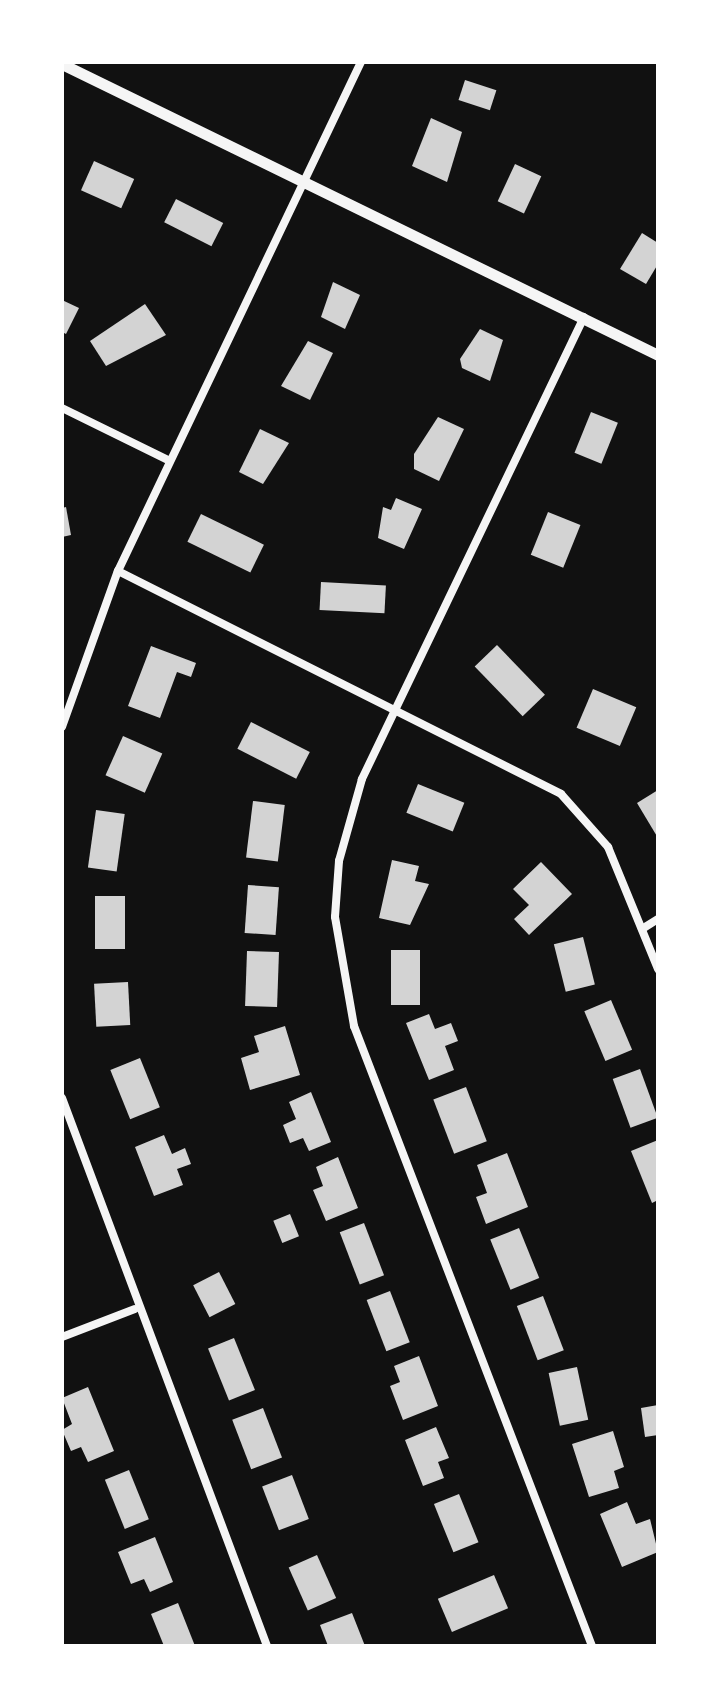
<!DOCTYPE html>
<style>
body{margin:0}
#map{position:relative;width:720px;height:1708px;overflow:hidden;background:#111;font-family:Figtree,sans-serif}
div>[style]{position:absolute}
.building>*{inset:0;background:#d3d3d3;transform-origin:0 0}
.minor>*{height:8px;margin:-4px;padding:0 4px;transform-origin:4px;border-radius:4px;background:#f5f5f5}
.tertiary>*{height:11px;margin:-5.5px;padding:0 5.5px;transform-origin:5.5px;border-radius:5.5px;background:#f5f5f5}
span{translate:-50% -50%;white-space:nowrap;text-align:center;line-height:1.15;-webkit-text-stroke:7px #fff;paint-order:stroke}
.frame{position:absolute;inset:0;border:64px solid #fff;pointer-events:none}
</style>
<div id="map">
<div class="building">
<i style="left:465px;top:80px;width:33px;height:21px;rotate:18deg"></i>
<i style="clip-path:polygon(431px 118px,462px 132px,447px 182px,412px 166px)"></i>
<i style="left:94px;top:161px;width:44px;height:32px;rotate:24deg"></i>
<i style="left:515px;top:164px;width:29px;height:41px;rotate:25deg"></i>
<i style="left:176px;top:199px;width:53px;height:26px;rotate:27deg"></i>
<i style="clip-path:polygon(642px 233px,658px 243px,658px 264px,646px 284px,620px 269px)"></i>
<i style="clip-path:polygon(333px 282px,360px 295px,345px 329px,321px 317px)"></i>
<i style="clip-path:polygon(62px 300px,79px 308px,66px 334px,62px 332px)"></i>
<i style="clip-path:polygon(145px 304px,166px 335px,106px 366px,90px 341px)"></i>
<i style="clip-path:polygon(480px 329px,503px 340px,490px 381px,462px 368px,460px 359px)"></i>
<i style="clip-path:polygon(308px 341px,333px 353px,310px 400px,281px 386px)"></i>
<i style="left:591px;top:412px;width:29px;height:44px;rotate:22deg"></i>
<i style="clip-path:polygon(438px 417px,464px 429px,439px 481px,414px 469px,414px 454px)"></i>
<i style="clip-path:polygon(260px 429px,289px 443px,263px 484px,239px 472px)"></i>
<i style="clip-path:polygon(396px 498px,422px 509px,404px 549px,378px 538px,383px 507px,391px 510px)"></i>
<i style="clip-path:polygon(66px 507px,71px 535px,62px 537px,62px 508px)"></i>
<i style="left:548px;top:512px;width:35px;height:46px;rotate:22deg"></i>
<i style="left:201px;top:514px;width:70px;height:31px;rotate:26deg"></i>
<i style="left:321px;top:582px;width:65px;height:28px;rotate:3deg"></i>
<i style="left:497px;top:645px;width:69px;height:31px;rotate:46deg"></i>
<i style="clip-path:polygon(151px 646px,196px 663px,191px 677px,177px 672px,160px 718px,128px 706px)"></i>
<i style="left:593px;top:689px;width:47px;height:42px;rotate:23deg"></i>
<i style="left:251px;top:722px;width:66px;height:30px;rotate:27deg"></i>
<i style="left:123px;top:736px;width:43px;height:43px;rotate:24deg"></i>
<i style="left:418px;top:784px;width:50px;height:31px;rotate:22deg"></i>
<i style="clip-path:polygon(658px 790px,658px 838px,637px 803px)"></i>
<i style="left:253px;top:801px;width:32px;height:57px;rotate:7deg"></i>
<i style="left:96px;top:810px;width:29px;height:58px;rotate:8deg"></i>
<i style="clip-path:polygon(392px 860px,419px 866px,415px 881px,429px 884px,410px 925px,379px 918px)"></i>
<i style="clip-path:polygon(541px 862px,572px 894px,529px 935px,514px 919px,529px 905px,513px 889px)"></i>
<i style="left:248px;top:885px;width:31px;height:48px;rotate:4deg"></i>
<i style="left:95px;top:896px;width:30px;height:53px"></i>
<i style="left:583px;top:937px;width:49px;height:30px;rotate:76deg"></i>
<i style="left:391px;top:950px;width:29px;height:55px"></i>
<i style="left:247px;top:951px;width:32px;height:55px;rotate:2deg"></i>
<i style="left:128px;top:982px;width:43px;height:34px;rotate:87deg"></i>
<i style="left:611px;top:1000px;width:54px;height:29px;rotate:67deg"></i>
<i style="clip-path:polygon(429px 1014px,435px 1029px,451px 1023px,458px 1041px,445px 1046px,454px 1070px,429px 1080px,406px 1023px)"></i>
<i style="clip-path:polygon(285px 1026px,300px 1075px,250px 1090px,241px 1058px,259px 1052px,254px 1036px)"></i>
<i style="left:140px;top:1058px;width:53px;height:32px;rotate:68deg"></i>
<i style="left:640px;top:1069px;width:52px;height:29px;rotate:70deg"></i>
<i style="left:466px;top:1087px;width:58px;height:35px;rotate:69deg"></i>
<i style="clip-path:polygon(311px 1092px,331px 1142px,309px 1151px,303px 1138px,290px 1143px,283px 1125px,296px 1119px,289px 1102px)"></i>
<i style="clip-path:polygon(164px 1135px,172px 1154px,185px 1148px,191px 1164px,177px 1169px,183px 1185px,154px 1196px,135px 1147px)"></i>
<i style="clip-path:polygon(658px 1140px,658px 1200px,652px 1203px,631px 1151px)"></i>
<i style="clip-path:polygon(507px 1153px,528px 1207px,486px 1224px,476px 1197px,487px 1193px,477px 1165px)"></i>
<i style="clip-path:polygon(338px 1157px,358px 1208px,326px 1221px,313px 1190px,323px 1186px,316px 1167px)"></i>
<i style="left:290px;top:1214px;width:24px;height:18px;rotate:68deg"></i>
<i style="left:364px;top:1223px;width:56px;height:26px;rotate:69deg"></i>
<i style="left:519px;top:1228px;width:54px;height:31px;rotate:68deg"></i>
<i style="left:219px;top:1272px;width:36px;height:29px;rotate:63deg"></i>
<i style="left:390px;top:1291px;width:55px;height:25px;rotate:69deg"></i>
<i style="left:543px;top:1296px;width:58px;height:28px;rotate:69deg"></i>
<i style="left:234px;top:1338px;width:56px;height:28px;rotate:68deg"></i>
<i style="clip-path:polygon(419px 1356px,438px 1406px,403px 1420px,390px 1386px,400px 1382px,394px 1366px)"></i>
<i style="left:577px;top:1367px;width:54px;height:29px;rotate:78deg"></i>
<i style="clip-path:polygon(88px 1387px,114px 1451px,88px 1462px,81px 1447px,71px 1451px,62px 1430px,72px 1424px,62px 1398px)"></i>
<i style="clip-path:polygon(658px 1405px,658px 1435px,645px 1437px,641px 1408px)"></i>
<i style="left:263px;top:1408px;width:53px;height:33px;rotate:69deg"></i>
<i style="clip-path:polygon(436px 1427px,449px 1458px,438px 1462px,444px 1478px,423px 1486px,405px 1440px)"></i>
<i style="clip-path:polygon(613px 1431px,624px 1467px,614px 1471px,619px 1488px,589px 1497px,572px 1444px)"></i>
<i style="left:129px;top:1470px;width:53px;height:26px;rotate:68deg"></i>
<i style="left:292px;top:1475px;width:47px;height:32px;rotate:69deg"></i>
<i style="left:459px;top:1494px;width:52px;height:27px;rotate:68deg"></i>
<i style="clip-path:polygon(627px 1502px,636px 1524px,650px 1519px,658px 1552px,622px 1567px,600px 1514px)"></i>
<i style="clip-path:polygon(155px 1537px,173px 1582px,150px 1592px,144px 1579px,131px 1584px,118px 1552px)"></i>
<i style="left:317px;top:1555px;width:47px;height:31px;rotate:66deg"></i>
<i style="left:494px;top:1575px;width:36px;height:61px;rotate:67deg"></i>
<i style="clip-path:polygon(178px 1603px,195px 1646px,164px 1646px,151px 1614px)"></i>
<i style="clip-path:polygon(352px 1613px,365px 1646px,328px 1646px,320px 1625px)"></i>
</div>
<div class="minor">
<i style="left:584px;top:317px;width:513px;rotate:115.67deg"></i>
<i style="left:362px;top:779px;width:85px;rotate:105.7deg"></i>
<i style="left:339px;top:861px;width:56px;rotate:94.1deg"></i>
<i style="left:335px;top:917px;width:111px;rotate:80.1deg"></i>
<i style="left:354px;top:1026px;width:664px;rotate:69deg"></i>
<i style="left:62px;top:408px;width:120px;rotate:26.1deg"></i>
<i style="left:118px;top:571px;width:496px;rotate:26.7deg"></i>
<i style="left:561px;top:794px;width:71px;rotate:48.4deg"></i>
<i style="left:608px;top:847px;width:132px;rotate:67.7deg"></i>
<i style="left:62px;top:727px;width:166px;rotate:-70.3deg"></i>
<i style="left:118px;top:571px;width:564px;rotate:-64.48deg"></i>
<i style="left:642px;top:929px;width:19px;rotate:-32deg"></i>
<i style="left:62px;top:1098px;width:585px;rotate:69.49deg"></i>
<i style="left:62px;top:1337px;width:78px;rotate:-21deg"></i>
</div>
<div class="tertiary">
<i style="left:62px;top:64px;width:663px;rotate:26.02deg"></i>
</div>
<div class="frame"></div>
</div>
